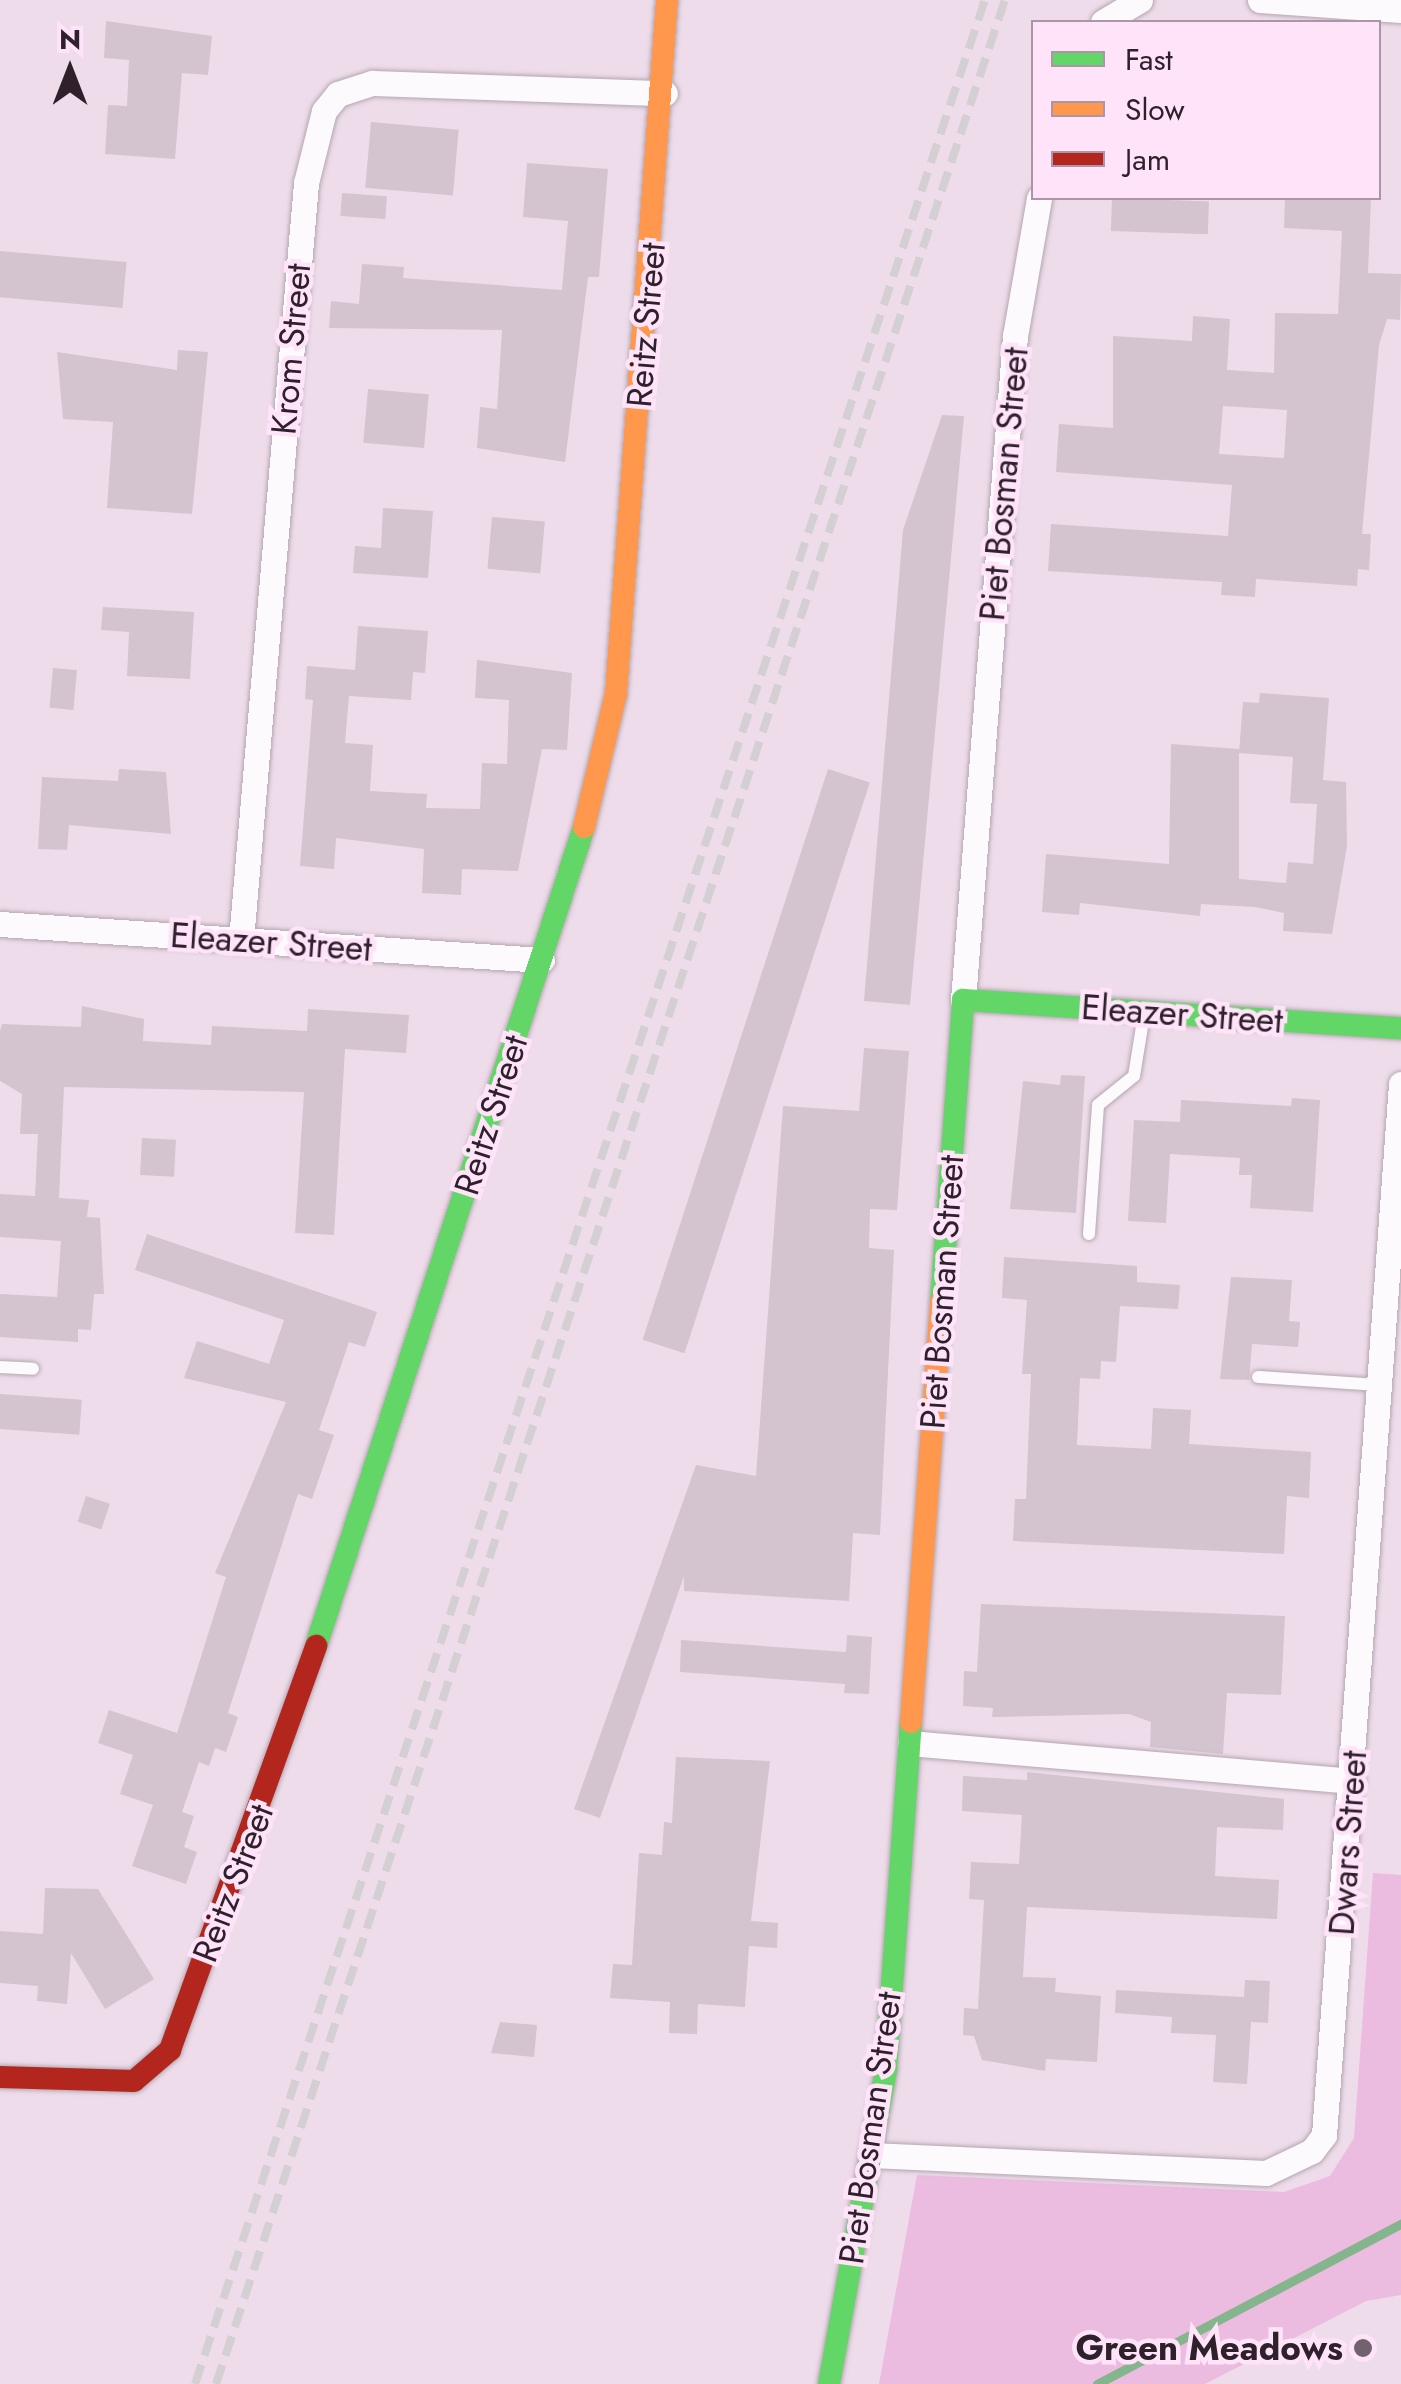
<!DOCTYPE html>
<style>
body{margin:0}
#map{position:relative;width:1401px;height:2384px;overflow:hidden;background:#eedcea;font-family:Jost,sans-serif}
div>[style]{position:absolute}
.green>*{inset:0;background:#ebbbe0}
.stream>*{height:9px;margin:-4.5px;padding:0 4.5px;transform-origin:4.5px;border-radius:4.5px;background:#84b58d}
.building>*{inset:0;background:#d3c4d0;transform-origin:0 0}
.roads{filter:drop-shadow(0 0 2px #b4a7b1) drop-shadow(0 0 2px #b4a7b1)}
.lane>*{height:12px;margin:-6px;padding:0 6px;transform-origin:6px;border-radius:6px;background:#fcfafc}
.street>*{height:25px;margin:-12.5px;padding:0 12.5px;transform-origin:12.5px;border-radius:12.5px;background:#fcfafc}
.fast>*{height:22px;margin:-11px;padding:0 11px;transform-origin:11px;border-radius:11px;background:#63d668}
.slow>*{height:22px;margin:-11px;padding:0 11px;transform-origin:11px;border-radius:11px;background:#ff974d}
.jam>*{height:22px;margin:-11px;padding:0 11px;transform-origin:11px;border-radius:11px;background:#b3261e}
.rail>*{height:8px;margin-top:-4px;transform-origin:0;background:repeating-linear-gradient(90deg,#d4cfd3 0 20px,transparent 0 30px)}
.dots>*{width:28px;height:28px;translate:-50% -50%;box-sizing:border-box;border:5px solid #ffe3f8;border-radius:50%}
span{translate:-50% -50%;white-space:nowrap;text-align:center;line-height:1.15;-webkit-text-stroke:9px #ffe3f8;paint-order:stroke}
.street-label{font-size:35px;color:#2e212b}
.poi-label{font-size:35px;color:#2e212b;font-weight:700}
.right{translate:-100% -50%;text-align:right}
.legend{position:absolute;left:1031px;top:20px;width:350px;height:180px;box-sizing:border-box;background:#ffe3f8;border:2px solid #ab95a6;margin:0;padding:12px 18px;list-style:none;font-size:30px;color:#2e212b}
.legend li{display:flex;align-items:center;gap:20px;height:50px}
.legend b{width:50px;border:2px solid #ab95a6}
.north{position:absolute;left:20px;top:20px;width:100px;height:100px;-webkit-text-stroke:8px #ffe3f8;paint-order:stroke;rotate:0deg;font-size:28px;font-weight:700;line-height:40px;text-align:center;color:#2e212b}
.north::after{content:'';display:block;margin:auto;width:35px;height:45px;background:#2e212b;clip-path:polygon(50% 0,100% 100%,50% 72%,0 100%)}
</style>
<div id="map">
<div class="green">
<i style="clip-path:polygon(1373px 1873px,1401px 1875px,1401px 2295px,1366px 2301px,1205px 2384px,879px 2384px,917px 2175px,1284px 2192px,1330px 2176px,1354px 2138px)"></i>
</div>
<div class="stream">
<i style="left:1097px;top:2384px;width:344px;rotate:-27.8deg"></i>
</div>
<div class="building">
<i style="clip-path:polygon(106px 21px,212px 36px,208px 75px,182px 73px,175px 159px,105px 154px,108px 105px,127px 106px,129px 60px,104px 58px)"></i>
<i style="left:371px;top:122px;width:88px;height:66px;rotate:5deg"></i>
<i style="clip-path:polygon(527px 163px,608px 169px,599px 277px,588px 277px,565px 462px,477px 448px,480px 407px,497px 409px,502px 330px,329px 328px,331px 301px,359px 304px,362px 264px,404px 267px,403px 278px,562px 290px,568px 221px,523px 217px)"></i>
<i style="left:342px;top:193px;width:45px;height:23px;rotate:4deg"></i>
<i style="left:1112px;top:198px;width:97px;height:33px;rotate:2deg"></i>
<i style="clip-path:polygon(evenodd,1285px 198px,1371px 198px,1368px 273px,1401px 274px,1400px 320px,1387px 319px,1379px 345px,1362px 534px,1371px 534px,1369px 570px,1358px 569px,1357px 586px,1256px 579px,1255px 597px,1221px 595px,1222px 582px,1048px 571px,1051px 524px,1228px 536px,1232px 485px,1056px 472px,1059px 424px,1113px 428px,1113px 336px,1192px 341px,1193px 316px,1230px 319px,1227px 370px,1274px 373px,1275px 313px,1338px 314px,1342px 231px,1284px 228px,1285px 198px,1223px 406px,1287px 410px,1284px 458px,1219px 454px,1223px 406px)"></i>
<i style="left:0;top:251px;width:127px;height:46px;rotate:5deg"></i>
<i style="clip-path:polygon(178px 350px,208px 352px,192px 514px,107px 508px,113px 422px,63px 419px,57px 352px,177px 370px)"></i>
<i style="left:368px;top:389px;width:61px;height:54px;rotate:5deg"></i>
<i style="clip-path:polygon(942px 415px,964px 416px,910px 1005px,864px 1001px,903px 530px)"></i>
<i style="clip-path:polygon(383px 508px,433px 511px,428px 578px,353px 573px,355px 546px,381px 548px)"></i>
<i style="left:492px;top:517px;width:53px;height:52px;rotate:5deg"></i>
<i style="clip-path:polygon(103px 607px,194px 612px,190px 679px,127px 676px,129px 632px,101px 630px)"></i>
<i style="clip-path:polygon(358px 626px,428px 631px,425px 673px,413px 672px,411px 700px,349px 696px,345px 743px,373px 745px,370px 791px,427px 794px,426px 808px,480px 809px,482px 763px,507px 764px,509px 700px,475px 698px,477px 660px,572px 673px,567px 750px,542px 749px,518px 871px,462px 869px,461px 895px,422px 893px,424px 849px,336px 838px,334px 869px,300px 866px,313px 700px,305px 699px,307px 666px,355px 670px)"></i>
<i style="left:53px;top:668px;width:24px;height:40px;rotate:5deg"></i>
<i style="clip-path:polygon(1260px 693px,1329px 698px,1323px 780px,1346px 782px,1347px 846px,1332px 934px,1283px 931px,1284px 913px,1255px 907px,1201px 904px,1200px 916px,1080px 903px,1079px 915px,1042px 912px,1046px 854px,1169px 864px,1171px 744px,1239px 749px,1239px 879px,1286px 883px,1288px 862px,1313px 864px,1317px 804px,1290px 803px,1293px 757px,1239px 753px,1243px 702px,1259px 703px)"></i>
<i style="clip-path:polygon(119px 769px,166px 772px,171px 834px,69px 825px,67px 850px,38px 849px,42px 777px,118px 781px)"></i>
<i style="left:828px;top:769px;width:44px;height:600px;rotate:18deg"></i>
<i style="clip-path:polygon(82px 1006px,144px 1019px,143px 1041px,211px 1045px,212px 1026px,307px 1031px,308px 1009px,409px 1015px,406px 1053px,345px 1049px,334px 1235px,295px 1233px,304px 1092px,64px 1087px,59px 1198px,89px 1200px,87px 1217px,100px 1218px,104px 1294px,94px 1294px,91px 1330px,78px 1329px,78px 1342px,0 1337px,0 1294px,57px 1297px,61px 1241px,0 1237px,0 1194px,35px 1196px,38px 1134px,20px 1134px,22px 1094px,0 1081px,0 1031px,2px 1024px,81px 1027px)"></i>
<i style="clip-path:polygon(864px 1048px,909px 1051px,897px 1210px,870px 1209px,869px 1248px,894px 1250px,880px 1535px,853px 1533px,849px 1601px,684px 1591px,684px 1576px,600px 1818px,574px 1809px,696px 1465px,756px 1476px,783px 1106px,859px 1111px)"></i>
<i style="clip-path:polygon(1061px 1075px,1085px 1076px,1076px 1213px,1010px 1209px,1023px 1081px,1060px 1085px)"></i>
<i style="clip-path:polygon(1292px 1098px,1320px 1100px,1313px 1212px,1250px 1208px,1252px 1175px,1239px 1175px,1240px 1158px,1170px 1154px,1166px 1223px,1128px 1221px,1134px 1120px,1180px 1122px,1181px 1100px,1291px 1106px)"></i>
<i style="left:142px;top:1138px;width:34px;height:37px;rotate:3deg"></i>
<i style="clip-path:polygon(147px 1234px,377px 1312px,365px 1347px,349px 1342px,319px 1430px,334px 1435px,312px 1499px,298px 1494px,228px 1713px,238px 1717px,226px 1752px,215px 1748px,209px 1766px,199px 1762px,182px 1812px,194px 1816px,184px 1847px,197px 1852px,186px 1884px,132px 1866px,153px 1805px,120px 1794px,133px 1755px,98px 1743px,109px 1710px,177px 1733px,226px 1577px,215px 1573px,286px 1402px,184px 1378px,197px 1341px,269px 1364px,284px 1320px,135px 1270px)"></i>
<i style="clip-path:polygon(1004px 1257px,1137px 1266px,1137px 1282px,1180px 1285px,1178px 1309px,1120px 1306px,1116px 1362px,1101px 1361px,1100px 1379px,1080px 1378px,1077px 1445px,1151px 1449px,1153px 1408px,1191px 1410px,1189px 1444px,1311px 1452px,1309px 1498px,1287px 1496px,1284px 1554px,1013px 1541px,1015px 1499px,1026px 1499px,1031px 1374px,1022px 1374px,1027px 1300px,1002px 1298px)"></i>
<i style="clip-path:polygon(1231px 1277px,1292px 1280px,1289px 1321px,1300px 1322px,1298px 1347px,1252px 1344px,1249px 1380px,1220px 1379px)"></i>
<i style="left:0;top:1394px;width:82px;height:35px;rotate:4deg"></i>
<i style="left:86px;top:1496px;width:25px;height:27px;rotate:18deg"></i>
<i style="clip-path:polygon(981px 1604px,1285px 1616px,1281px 1695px,1227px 1693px,1223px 1754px,1150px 1747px,1151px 1722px,1129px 1714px,992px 1717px,993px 1708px,963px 1706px,964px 1671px,977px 1672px)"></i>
<i style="clip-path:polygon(847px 1635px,872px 1637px,869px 1694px,844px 1693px,845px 1684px,680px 1672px,681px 1640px,846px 1652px)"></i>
<i style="clip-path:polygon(676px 1757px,770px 1761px,751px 1921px,778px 1923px,777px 1948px,749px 1946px,745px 2007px,698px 2004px,697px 2034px,669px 2033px,670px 2002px,610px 1998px,613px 1964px,632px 1965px,639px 1853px,662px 1855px,664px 1822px,672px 1823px)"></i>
<i style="clip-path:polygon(1027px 1772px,1284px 1799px,1283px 1830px,1217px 1827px,1215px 1876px,1279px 1880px,1277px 1919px,1027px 1907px,1023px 1977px,1056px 1978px,1055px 1992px,1101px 1996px,1097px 2062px,1046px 2059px,1045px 2071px,982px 2060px,974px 2036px,963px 2035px,964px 2008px,978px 2009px,984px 1900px,969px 1899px,971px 1862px,1019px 1864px,1022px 1815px,962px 1811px,963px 1776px,1027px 1780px)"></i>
<i style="clip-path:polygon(45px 1888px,98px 1889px,154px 1979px,105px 2009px,71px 1953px,67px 2004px,37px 2001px,38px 1986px,0 1983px,0 1931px,43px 1934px)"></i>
<i style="clip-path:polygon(1245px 1980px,1270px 1981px,1268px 2023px,1251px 2022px,1247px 2084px,1213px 2082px,1216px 2035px,1171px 2033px,1172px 2017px,1115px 2013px,1116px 1990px,1244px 1997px)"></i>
<i style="clip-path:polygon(500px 2022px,537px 2025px,534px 2057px,491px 2053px)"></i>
</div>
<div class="roads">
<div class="lane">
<i style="left:1089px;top:1234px;width:129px;rotate:-86deg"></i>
<i style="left:1098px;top:1105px;width:46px;rotate:-38.9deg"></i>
<i style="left:1134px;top:1076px;width:63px;rotate:-80.8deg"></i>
<i style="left:0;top:1367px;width:33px;rotate:3deg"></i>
<i style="left:1258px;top:1377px;width:122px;rotate:3.8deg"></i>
</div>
<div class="street">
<i style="left:1260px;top:0;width:141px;rotate:4.1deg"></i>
<i style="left:1103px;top:22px;width:43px;rotate:-30.7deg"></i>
<i style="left:0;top:924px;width:543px;rotate:3.8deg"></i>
<i style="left:241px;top:940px;width:760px;rotate:-85.09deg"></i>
<i style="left:306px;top:183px;width:74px;rotate:-76deg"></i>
<i style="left:324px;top:111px;width:22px;rotate:-51deg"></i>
<i style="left:338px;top:94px;width:36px;rotate:-18deg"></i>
<i style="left:372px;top:83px;width:293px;rotate:2deg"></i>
<i style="left:963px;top:1000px;width:666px;rotate:-85.52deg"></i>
<i style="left:1015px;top:336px;width:140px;rotate:-80.1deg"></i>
<i style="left:910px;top:1743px;width:444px;rotate:4.9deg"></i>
<i style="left:871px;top:2155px;width:395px;rotate:2.6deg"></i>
<i style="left:1266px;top:2173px;width:51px;rotate:-25.6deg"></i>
<i style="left:1312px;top:2151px;width:20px;rotate:-53deg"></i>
<i style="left:1324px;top:2135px;width:1054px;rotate:-85.81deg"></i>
</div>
<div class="fast">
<i style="left:941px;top:1302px;width:303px;rotate:-85.8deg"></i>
<i style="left:963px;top:1000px;width:439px;rotate:3.7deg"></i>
<i style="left:316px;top:1646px;width:862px;rotate:-71.88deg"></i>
<i style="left:829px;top:2384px;width:320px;rotate:-79.7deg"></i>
<i style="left:886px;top:2069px;width:348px;rotate:-85.9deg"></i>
</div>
<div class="slow">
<i style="left:584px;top:827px;width:137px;rotate:-76.5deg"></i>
<i style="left:616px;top:694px;width:696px;rotate:-85.8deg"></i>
<i style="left:911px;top:1722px;width:421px;rotate:-85.9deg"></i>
</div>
<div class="jam">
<i style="left:0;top:2077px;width:134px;rotate:1.7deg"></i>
<i style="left:134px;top:2081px;width:48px;rotate:-40.7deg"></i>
<i style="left:170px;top:2050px;width:430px;rotate:-70.1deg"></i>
</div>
</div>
<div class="rail">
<i style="left:195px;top:2384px;width:2511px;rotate:-71.67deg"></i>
<i style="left:216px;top:2384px;width:2511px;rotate:-71.69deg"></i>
</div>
<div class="dots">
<i style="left:1363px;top:2348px;background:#71626e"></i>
</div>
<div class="street-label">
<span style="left:646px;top:325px;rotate:-85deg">Reitz Street</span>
<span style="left:291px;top:349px;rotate:-85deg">Krom Street</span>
<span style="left:1004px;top:484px;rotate:-85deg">Piet Bosman Street</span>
<span style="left:271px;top:942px;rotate:4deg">Eleazer Street</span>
<span style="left:1182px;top:1014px;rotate:4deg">Eleazer Street</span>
<span style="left:491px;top:1115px;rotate:-72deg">Reitz Street</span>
<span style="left:942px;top:1292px;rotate:-86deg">Piet Bosman Street</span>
<span style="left:1348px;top:1843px;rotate:-86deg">Dwars Street</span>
<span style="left:233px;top:1883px;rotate:-69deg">Reitz Street</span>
<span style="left:870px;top:2128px;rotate:-82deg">Piet Bosman Street</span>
</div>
<div class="poi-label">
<span class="right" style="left:1343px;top:2348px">Green Meadows</span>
</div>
<ul class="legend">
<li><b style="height:12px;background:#63d668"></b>Fast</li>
<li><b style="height:12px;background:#ff974d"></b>Slow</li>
<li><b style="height:12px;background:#b3261e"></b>Jam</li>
</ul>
<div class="north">N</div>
</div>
